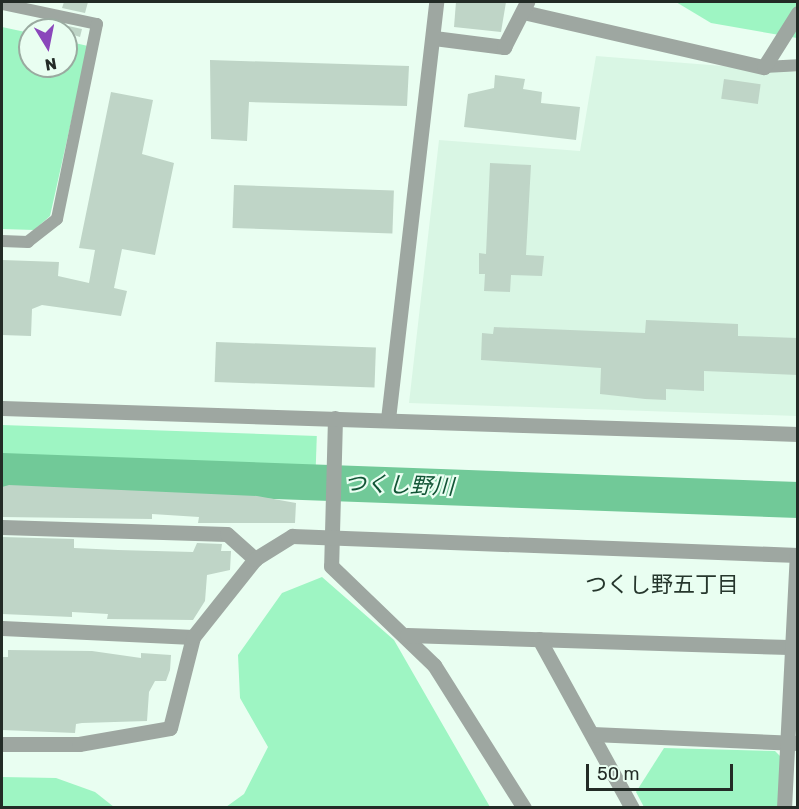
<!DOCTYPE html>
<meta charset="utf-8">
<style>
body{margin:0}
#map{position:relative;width:799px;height:809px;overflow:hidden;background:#e9fef1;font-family:Rubik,"Noto Sans JP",sans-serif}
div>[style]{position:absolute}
.built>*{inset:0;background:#d9f6e4}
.green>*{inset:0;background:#9ef5c3;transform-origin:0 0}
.river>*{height:36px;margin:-18px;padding:0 18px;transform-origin:18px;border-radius:18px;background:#71c998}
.building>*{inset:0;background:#bfd5c7;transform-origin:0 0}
.service>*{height:12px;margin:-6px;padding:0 6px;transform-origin:6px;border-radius:6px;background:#9ea7a1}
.minor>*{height:15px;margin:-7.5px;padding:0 7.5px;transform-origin:7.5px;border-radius:7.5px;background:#9ea7a1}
.tertiary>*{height:15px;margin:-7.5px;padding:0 7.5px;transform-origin:7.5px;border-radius:7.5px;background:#9ea7a1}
span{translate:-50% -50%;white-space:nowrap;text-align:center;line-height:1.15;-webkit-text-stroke:4.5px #e9fef1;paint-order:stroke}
.water-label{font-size:22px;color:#115435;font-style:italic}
.neighbourhood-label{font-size:22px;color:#26372d}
.frame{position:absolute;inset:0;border:3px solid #232b26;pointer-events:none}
.north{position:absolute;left:18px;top:18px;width:60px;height:60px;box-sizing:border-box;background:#e9fef1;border:2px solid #9aaaa0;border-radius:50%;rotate:170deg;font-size:16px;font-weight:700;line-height:24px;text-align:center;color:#232b26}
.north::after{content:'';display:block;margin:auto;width:21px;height:27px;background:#8a47bb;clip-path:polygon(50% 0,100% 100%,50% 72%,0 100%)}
.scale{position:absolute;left:586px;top:764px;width:147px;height:27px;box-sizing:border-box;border:3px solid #232b26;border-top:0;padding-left:8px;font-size:18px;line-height:21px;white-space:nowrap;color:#232b26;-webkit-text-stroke:4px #e9fef1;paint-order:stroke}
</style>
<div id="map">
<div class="built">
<i style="clip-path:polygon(596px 56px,797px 72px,797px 416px,409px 403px,439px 140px,580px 151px)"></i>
</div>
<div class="green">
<i style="clip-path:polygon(676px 2px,797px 2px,797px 38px,711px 23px)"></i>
<i style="clip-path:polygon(2px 27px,30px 33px,30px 66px,66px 66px,66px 41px,88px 46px,50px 216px,34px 230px,2px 229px)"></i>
<i style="left:2px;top:425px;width:315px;height:35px;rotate:2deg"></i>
<i style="clip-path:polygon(322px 577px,394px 640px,490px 807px,226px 807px,244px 794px,268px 747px,240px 698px,238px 655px,282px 593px)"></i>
<i style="clip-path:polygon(664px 748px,775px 751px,781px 757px,779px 807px,644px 807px,636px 792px)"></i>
<i style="clip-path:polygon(2px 777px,56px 778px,95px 792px,114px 807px,2px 807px)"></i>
</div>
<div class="river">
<i style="left:2px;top:471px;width:797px;rotate:2.09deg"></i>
</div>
<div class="building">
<i style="clip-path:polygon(64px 2px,88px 2px,85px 13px,62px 8px)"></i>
<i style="clip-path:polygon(456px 2px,506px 2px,501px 32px,454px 27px)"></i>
<i style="clip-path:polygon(59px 24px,82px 29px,80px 37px,58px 30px)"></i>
<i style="clip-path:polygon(210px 60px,409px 66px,407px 106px,249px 102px,247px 141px,211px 139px)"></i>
<i style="clip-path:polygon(495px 75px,525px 79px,523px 89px,542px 92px,541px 103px,580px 107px,576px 140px,464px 127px,468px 94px,494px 88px)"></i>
<i style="left:724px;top:79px;width:37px;height:20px;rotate:8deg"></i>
<i style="clip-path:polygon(111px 92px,153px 100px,142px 154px,174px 163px,155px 255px,122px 249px,114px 288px,127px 291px,121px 316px,42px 305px,32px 309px,31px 336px,2px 335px,2px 260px,59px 262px,58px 276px,89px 283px,95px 250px,79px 248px)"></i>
<i style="clip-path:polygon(490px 163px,531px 165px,526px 255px,544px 256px,542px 276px,511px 275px,510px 292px,484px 291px,485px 274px,479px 274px,479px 253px,486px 254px)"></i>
<i style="left:234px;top:185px;width:160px;height:43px;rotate:2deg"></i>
<i style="clip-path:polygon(646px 320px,738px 324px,738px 336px,798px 338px,798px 375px,704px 371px,704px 391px,666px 389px,666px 400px,645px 399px,600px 394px,601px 368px,481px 360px,482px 333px,493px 334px,494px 327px,645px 333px)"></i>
<i style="left:216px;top:342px;width:160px;height:40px;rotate:2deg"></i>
<i style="clip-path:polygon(9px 485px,257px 496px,296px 503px,295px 523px,198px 523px,199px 517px,152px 514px,152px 519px,2px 517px,2px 487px)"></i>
<i style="clip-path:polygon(2px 537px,74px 539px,74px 548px,118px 550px,193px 552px,197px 543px,222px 544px,221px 551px,231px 551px,230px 570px,207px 575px,205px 601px,193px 620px,107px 619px,108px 614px,72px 612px,72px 617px,2px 614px)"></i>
<i style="clip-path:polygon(8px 650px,92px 651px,141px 658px,141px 653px,171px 655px,170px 670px,166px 681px,155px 681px,149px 692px,147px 721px,82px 723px,76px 724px,75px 733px,2px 730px,2px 657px,8px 657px)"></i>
</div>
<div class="service">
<i style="left:2px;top:4px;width:97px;rotate:11.9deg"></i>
<i style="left:97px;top:24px;width:199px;rotate:101.6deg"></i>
<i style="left:57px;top:219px;width:37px;rotate:142deg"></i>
<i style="left:28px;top:242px;width:26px;rotate:-178deg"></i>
<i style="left:764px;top:67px;width:34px;rotate:-3deg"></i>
</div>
<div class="minor">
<i style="left:523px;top:12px;width:247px;rotate:12.9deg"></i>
<i style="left:764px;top:67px;width:64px;rotate:-57.8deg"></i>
<i style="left:434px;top:38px;width:71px;rotate:7.3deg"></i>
<i style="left:504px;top:47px;width:51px;rotate:-62.9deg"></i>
<i style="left:335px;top:418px;width:148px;rotate:91.5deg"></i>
<i style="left:331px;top:566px;width:143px;rotate:43.9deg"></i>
<i style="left:434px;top:665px;width:169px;rotate:57.8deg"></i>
<i style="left:2px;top:527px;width:225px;rotate:1.8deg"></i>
<i style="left:227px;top:534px;width:38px;rotate:42deg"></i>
<i style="left:2px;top:628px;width:191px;rotate:2.7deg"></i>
<i style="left:407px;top:635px;width:391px;rotate:1.8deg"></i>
<i style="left:539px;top:639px;width:193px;rotate:61.2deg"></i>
<i style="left:592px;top:734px;width:206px;rotate:2.5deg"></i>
<i style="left:2px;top:744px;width:77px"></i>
<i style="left:79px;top:744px;width:92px;rotate:-10deg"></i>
<i style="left:170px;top:728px;width:94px;rotate:-75.8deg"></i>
<i style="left:193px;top:637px;width:100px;rotate:-51.5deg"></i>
<i style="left:255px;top:559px;width:44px;rotate:-31.9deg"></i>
<i style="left:292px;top:536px;width:506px;rotate:2.15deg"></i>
<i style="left:784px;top:808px;width:253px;rotate:-87.1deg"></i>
</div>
<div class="tertiary">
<i style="left:2px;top:408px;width:796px;rotate:1.87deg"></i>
<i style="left:388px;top:419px;width:420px;rotate:-83.4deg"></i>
</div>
<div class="water-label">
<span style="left:399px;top:485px;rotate:2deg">つくし野川</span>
</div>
<div class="neighbourhood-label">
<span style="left:662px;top:585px">つくし野五丁目</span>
</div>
<div class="frame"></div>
<div class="north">N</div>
<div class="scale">50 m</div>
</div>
